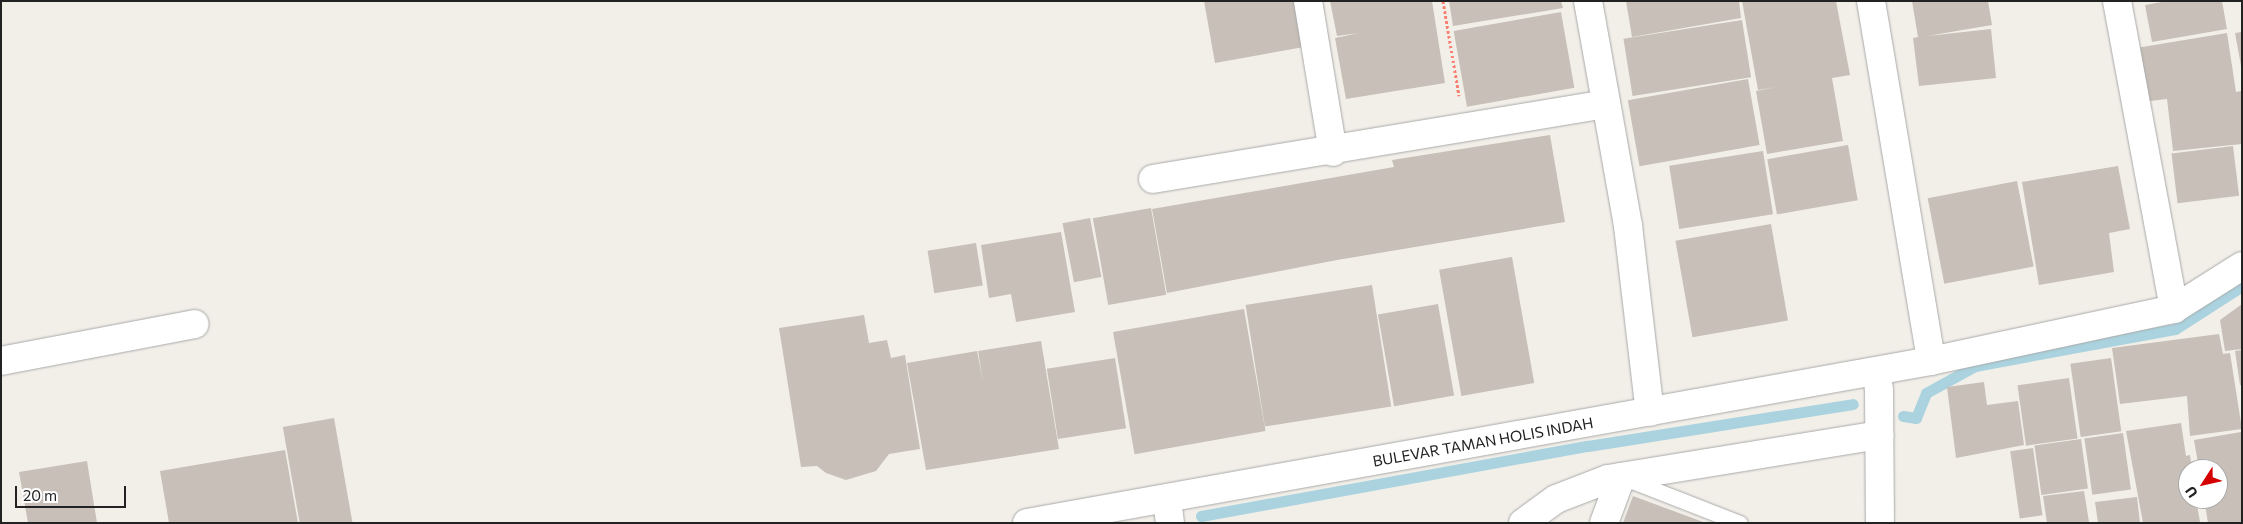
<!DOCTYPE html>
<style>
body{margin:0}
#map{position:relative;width:2243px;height:524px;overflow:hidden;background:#f2efe9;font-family:Commissioner,sans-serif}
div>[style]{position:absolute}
.stream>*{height:11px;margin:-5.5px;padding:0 5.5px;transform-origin:5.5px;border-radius:5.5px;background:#aad3df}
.building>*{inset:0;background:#c7bfb8;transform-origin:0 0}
.path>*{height:3px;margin-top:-1.5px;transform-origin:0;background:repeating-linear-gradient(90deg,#fa8072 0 2.5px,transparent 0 5px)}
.roads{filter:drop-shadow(0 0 1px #a9a9a9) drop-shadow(0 0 1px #a9a9a9)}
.service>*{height:15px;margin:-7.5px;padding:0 7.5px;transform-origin:7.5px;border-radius:7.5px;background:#fff}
.minor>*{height:28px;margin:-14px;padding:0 14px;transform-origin:14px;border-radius:14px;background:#fff}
span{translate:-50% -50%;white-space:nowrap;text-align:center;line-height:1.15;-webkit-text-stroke:4px #fff;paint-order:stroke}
.street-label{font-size:15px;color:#222}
.frame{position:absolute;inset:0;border:2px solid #222;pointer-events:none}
.north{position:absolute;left:2178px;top:459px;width:50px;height:50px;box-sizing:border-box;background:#fff;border:1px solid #a7a7a7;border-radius:50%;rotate:235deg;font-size:14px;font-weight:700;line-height:20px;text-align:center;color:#222}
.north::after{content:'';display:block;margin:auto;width:18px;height:22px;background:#d40000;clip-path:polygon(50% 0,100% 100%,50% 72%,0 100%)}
.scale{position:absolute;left:15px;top:486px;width:111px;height:22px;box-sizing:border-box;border:2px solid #222;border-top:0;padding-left:6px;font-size:15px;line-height:18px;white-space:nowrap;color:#222;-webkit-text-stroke:4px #fff;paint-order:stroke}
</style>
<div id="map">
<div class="stream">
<i style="left:1903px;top:416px;width:13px;rotate:9deg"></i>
<i style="left:1916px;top:418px;width:27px;rotate:-68deg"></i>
<i style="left:1926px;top:393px;width:56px;rotate:-28.9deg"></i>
<i style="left:1975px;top:366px;width:203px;rotate:-10.5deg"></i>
<i style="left:2175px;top:329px;width:80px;rotate:-32.7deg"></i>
<i style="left:1201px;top:516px;width:393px;rotate:-10.3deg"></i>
<i style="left:1588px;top:446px;width:268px;rotate:-9deg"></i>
</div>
<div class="building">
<i style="clip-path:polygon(1204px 1px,1296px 1px,1304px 47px,1215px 63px)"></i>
<i style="clip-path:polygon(1330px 1px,1432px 1px,1445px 83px,1346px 99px,1335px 38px,1359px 33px,1337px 36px)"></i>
<i style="clip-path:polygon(1449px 1px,1561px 1px,1563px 8px,1453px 26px)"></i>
<i style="clip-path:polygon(1626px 1px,1739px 1px,1741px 18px,1632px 37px)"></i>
<i style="clip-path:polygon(1742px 1px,1836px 1px,1850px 75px,1832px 78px,1843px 141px,1767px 154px,1756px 91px,1777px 87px,1758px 90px)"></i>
<i style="clip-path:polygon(1912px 1px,1988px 1px,1992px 25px,1927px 36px,1991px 29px,1996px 78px,1919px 86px,1913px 38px,1918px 37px)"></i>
<i style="clip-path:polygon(2167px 1px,2222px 1px,2227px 29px,2152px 42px,2145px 5px)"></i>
<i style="left:1561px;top:12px;width:77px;height:109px;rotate:80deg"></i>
<i style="left:1742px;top:20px;width:58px;height:120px;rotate:81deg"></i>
<i style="clip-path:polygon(2242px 32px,2242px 66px,2241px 66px,2235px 33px)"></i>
<i style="clip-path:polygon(2227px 33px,2236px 92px,2241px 91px,2242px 144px,2173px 151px,2167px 99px,2142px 102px,2136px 48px)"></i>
<i style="left:1748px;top:79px;width:67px;height:122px;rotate:80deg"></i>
<i style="clip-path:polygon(1550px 135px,1565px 222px,1337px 260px,1167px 293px,1152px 209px,1394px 167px,1392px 160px)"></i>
<i style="left:1848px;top:145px;width:56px;height:82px;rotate:80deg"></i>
<i style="left:2233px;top:146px;width:50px;height:62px;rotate:83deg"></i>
<i style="left:1763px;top:151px;width:64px;height:95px;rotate:81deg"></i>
<i style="clip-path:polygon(2118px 166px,2130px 229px,2109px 233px,2114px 272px,2039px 285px,2022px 182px)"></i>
<i style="left:2017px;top:181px;width:87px;height:91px;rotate:79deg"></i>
<i style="left:1151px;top:208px;width:88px;height:59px;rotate:80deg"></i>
<i style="left:1090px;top:218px;width:60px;height:28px;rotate:79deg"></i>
<i style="left:1771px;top:224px;width:98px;height:97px;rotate:80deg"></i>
<i style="clip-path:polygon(1061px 232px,1075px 312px,1016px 322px,1011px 294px,989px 298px,981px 245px)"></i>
<i style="left:976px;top:243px;width:43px;height:49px;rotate:81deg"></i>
<i style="left:1512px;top:257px;width:128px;height:74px;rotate:80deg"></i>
<i style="left:1372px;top:285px;width:123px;height:128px;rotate:81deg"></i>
<i style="left:1438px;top:304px;width:93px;height:61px;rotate:80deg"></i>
<i style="clip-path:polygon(2242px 304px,2242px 349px,2225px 351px,2220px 320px)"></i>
<i style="left:1244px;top:309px;width:124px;height:133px;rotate:80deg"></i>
<i style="clip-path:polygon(864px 315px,869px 343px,887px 340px,891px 358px,905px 355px,920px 449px,889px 454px,876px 471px,846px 480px,826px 473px,817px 466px,801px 467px,779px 328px)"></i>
<i style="clip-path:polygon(2219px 334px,2223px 354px,2230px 353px,2242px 429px,2190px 436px,2187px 396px,2120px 404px,2112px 348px)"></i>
<i style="clip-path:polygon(1041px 341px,1059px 449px,926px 470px,907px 363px,977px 351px,983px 381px,978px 351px)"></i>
<i style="clip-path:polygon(2242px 350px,2242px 385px,2240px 385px,2235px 351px)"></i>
<i style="left:1115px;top:358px;width:71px;height:69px;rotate:81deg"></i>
<i style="left:2111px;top:358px;width:74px;height:41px;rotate:82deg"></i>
<i style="left:2069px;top:378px;width:61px;height:52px;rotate:82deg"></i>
<i style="clip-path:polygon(1984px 382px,1987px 405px,2018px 401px,2024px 445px,1956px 458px,1947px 387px)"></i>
<i style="left:334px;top:418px;width:107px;height:52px;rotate:80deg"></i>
<i style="clip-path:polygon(2181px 423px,2186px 456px,2190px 455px,2192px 469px,2188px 469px,2188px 499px,2196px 499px,2200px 522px,2143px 523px,2126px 431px)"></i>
<i style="clip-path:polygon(2241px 432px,2242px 523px,2208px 523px,2204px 499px,2218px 499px,2218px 469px,2199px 469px,2194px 440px)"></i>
<i style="left:2123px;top:433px;width:57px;height:39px;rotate:82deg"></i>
<i style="left:2081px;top:439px;width:50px;height:47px;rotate:82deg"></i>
<i style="left:2033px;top:448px;width:68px;height:23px;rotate:82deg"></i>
<i style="clip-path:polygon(285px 450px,298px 523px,169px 523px,160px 471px)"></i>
<i style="clip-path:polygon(87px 461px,97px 523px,28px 523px,19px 472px)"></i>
<i style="clip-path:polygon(2084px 491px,2089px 522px,2047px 523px,2043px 496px)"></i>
<i style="clip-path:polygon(1633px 496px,1706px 523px,1623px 523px)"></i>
<i style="clip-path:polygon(2137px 497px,2140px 523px,2098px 523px,2095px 502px)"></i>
</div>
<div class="path">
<i style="left:1443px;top:1px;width:96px;rotate:80.4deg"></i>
</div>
<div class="roads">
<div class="service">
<i style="left:1627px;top:479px;width:121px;rotate:21.3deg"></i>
</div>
<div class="minor">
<i style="left:1308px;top:1px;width:153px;rotate:80.6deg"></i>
<i style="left:1588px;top:1px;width:229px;rotate:79.9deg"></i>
<i style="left:1628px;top:226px;width:187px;rotate:83.3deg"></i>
<i style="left:1871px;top:1px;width:365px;rotate:80.5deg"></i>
<i style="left:2117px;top:1px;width:313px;rotate:79.5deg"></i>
<i style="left:1153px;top:179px;width:459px;rotate:-9.4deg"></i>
<i style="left:1px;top:361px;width:197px;rotate:-10.8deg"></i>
<i style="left:1877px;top:372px;width:18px;rotate:84deg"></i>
<i style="left:1879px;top:390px;width:133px;rotate:89.6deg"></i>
<i style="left:1167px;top:499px;width:24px;rotate:83deg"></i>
<i style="left:1027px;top:523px;width:918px;rotate:-10.16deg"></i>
<i style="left:1931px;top:361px;width:249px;rotate:-12.1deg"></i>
<i style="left:2174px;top:309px;width:80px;rotate:-32.3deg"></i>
<i style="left:1523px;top:523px;width:41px;rotate:-36deg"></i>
<i style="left:1556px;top:499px;width:56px;rotate:-21deg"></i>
<i style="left:1608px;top:479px;width:275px;rotate:-9.2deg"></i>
<i style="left:1604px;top:523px;width:49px;rotate:-69.7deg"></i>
</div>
</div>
<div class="street-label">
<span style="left:1483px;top:442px;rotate:-10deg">BULEVAR TAMAN HOLIS INDAH</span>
</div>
<div class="frame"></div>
<div class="north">U</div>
<div class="scale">20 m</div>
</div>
